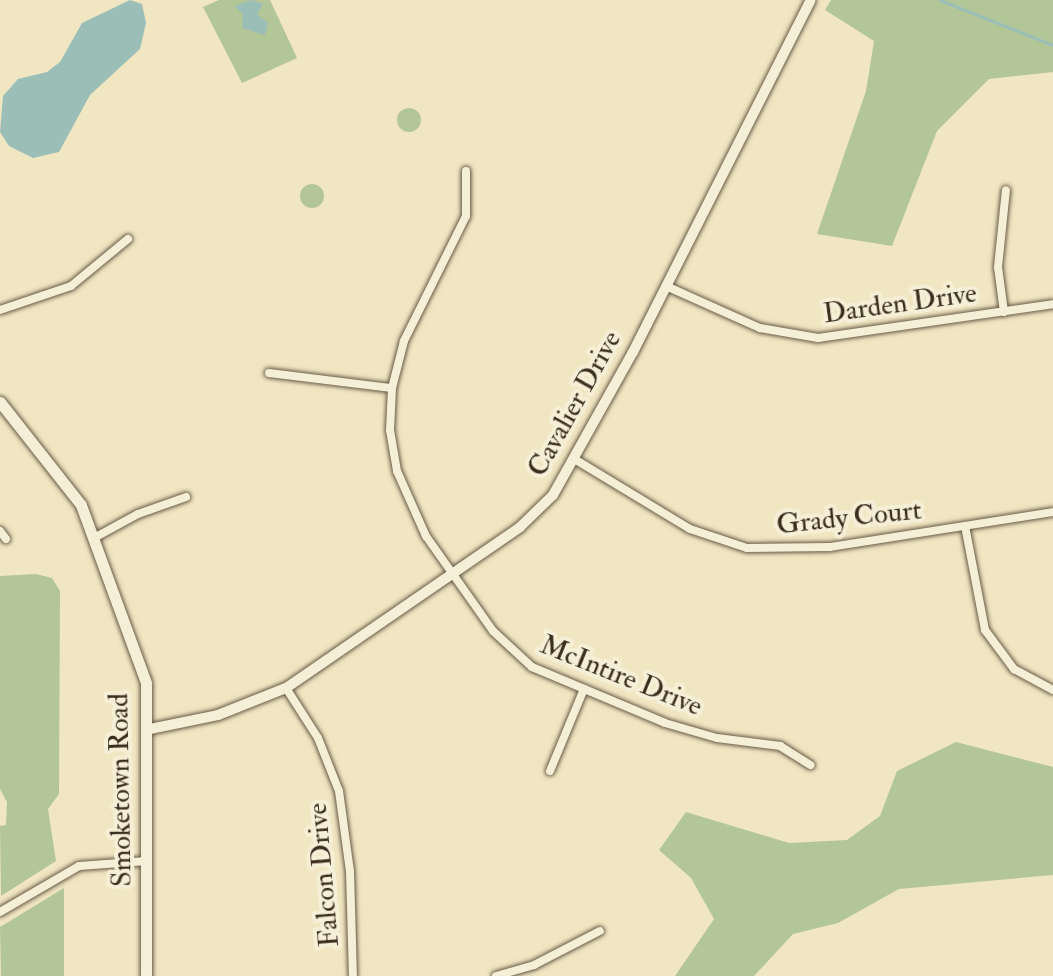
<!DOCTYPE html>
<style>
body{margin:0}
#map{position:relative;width:1053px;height:976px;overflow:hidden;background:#f1e6c2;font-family:"IM FELL Double Pica",serif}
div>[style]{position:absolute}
.green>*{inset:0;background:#b3c698}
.round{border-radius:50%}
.water>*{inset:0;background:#9bbeb7}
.stream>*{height:3px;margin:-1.5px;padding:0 1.5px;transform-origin:1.5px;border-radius:1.5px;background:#9bbeb7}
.roads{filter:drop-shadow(0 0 2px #685b47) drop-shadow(0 0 2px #685b47)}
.minor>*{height:8px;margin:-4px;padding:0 4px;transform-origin:4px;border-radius:4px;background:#f6efd7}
.tertiary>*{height:10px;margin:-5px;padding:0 5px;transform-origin:5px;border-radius:5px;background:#f6efd7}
.secondary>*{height:11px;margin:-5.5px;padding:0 5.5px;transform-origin:5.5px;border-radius:5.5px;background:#f6efd7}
span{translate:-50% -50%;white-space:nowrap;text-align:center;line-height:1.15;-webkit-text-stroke:8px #f6efd7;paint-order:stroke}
.street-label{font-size:28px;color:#3b2d1e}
</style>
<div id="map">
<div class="green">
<i style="clip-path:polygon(219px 0,270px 0,297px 58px,242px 83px,203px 7px)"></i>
<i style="clip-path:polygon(831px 0,1053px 0,1053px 72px,989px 79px,937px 131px,892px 246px,817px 234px,866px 91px,874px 41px,825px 10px)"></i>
<i class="round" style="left:397px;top:108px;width:24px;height:24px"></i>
<i class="round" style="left:300px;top:184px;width:24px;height:24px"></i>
<i style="clip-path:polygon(36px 574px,52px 578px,60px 591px,59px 794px,48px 809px,56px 861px,1px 896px,0 826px,6px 825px,7px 802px,0 789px,0 576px)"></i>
<i style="clip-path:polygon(956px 742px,1053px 767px,1053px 875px,899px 889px,838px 923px,793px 934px,754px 976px,675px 976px,714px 919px,691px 878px,659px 850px,686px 812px,789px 843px,847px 840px,880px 816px,897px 771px)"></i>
<i style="clip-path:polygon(64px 888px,64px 976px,1px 976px,0 927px)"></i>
</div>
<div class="water">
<i style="clip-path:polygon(130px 0,142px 4px,146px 23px,140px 49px,90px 95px,59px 152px,33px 158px,9px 146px,0 132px,3px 96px,18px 79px,47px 72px,60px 62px,82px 23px)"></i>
<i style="clip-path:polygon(251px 0,263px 4px,257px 14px,268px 23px,265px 35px,242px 28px,243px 15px,235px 6px)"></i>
</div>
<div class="stream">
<i style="left:940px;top:0;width:122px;rotate:21.7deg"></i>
</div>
<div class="roads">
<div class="minor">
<i style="left:466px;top:171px;width:45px;rotate:90deg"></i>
<i style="left:466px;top:216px;width:140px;rotate:116.4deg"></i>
<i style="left:404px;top:341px;width:49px;rotate:104.3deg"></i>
<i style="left:392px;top:388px;width:42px;rotate:92.7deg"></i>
<i style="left:390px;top:430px;width:42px;rotate:80.3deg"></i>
<i style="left:397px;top:471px;width:71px;rotate:66deg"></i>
<i style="left:426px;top:536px;width:116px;rotate:54.8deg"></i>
<i style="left:493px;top:631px;width:53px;rotate:42.7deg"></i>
<i style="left:532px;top:667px;width:144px;rotate:22.8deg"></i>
<i style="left:665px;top:723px;width:54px;rotate:16.1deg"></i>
<i style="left:717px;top:738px;width:64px;rotate:7.2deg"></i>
<i style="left:780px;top:746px;width:36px;rotate:32deg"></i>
<i style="left:666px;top:286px;width:103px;rotate:24.1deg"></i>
<i style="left:760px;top:328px;width:59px;rotate:9.8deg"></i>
<i style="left:818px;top:338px;width:237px;rotate:-8.2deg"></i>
<i style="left:0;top:310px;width:75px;rotate:-18.7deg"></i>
<i style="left:71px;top:286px;width:74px;rotate:-39.5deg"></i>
<i style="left:1004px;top:312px;width:45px;rotate:-97.6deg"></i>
<i style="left:998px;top:267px;width:77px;rotate:-84.1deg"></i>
<i style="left:269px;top:373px;width:124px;rotate:7deg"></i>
<i style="left:576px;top:460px;width:133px;rotate:31.2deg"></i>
<i style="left:690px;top:529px;width:60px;rotate:18.4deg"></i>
<i style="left:747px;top:548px;width:83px;rotate:-0.7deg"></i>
<i style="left:830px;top:547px;width:226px;rotate:-8.9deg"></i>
<i style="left:965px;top:526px;width:106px;rotate:79.1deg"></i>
<i style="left:985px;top:630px;width:49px;rotate:53.4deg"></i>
<i style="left:1014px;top:669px;width:44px;rotate:28.3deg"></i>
<i style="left:0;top:531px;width:10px;rotate:53deg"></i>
<i style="left:94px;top:538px;width:50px;rotate:-28.6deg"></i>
<i style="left:138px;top:514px;width:51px;rotate:-19.5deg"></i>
<i style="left:286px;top:688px;width:59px;rotate:57.4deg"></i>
<i style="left:318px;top:738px;width:57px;rotate:68.4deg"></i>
<i style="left:339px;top:791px;width:81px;rotate:82.2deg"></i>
<i style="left:350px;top:871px;width:105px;rotate:88.4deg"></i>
<i style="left:550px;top:771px;width:89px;rotate:-67.5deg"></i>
<i style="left:0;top:912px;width:91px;rotate:-30.2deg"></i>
<i style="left:79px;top:866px;width:68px;rotate:-4.2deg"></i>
<i style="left:496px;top:976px;width:40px;rotate:-16deg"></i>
<i style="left:534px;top:965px;width:74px;rotate:-27.3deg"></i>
</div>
<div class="tertiary">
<i style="left:150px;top:729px;width:69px;rotate:-11.6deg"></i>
<i style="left:218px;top:715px;width:73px;rotate:-21.7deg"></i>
<i style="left:286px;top:688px;width:284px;rotate:-34.5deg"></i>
<i style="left:520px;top:527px;width:46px;rotate:-44.1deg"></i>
<i style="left:553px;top:495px;width:164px;rotate:-60.8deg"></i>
<i style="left:633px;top:352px;width:394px;rotate:-63.2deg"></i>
</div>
<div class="secondary">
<i style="left:0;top:402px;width:131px;rotate:51.8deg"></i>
<i style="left:81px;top:505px;width:189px;rotate:69.9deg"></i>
<i style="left:146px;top:683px;width:293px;rotate:90deg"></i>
</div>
</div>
<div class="street-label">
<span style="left:900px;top:304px;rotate:-8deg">Darden Drive</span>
<span style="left:575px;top:404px;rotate:-61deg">Cavalier Drive</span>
<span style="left:849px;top:518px;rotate:-6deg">Grady Court</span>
<span style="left:621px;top:676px;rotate:22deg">McIntire Drive</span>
<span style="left:121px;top:790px;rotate:-91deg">Smoketown Road</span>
<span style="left:324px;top:875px;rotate:-95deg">Falcon Drive</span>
</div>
</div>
